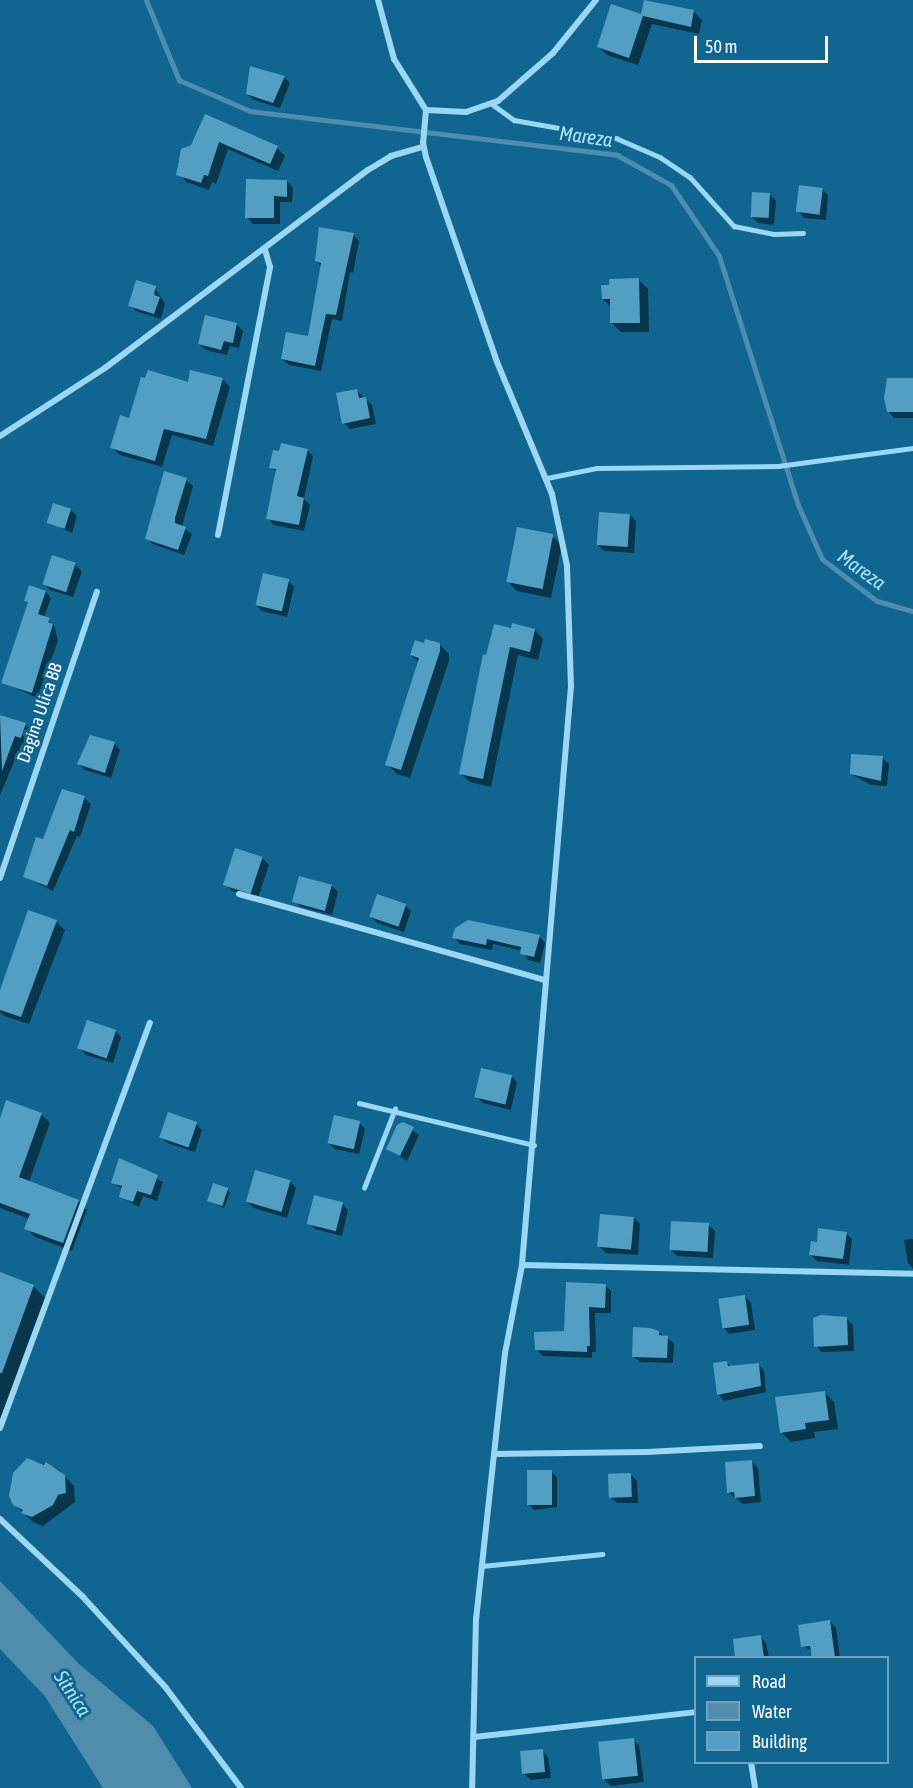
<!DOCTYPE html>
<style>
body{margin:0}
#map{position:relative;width:913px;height:1788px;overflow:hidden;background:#106691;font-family:"Asap Condensed",sans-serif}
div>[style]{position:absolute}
.water>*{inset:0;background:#508dac}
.shadow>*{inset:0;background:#0007}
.stream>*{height:5px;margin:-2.5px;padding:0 2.5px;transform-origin:2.5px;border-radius:2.5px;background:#508dac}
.building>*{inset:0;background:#539fc3;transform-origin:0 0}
.lane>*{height:4.5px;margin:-2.25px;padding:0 2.25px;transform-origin:2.25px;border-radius:2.25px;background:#9bd7f3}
.street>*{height:6px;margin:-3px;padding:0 3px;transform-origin:3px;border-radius:3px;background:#9bd7f3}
span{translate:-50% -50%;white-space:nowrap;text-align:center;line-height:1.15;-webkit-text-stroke:6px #106691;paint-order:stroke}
.street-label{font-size:18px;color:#fff}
.water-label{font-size:20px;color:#b0e3fa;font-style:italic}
.legend{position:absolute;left:694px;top:1656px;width:195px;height:108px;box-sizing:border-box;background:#106691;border:2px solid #70a3bd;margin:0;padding:8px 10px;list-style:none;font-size:18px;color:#fff}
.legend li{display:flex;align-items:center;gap:12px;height:30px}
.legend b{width:30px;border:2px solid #70a3bd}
.scale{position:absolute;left:694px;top:36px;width:134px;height:27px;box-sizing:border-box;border:3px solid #fff;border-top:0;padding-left:8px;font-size:18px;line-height:21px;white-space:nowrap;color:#fff;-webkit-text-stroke:4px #106691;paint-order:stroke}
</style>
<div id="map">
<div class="water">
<i style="clip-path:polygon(0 1581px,79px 1664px,153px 1726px,192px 1788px,103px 1788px,44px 1695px,0 1649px)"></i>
</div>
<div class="shadow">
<i style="clip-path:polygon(646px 1px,693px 11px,702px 20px,699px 34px,652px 24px,638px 65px,607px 55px,599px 47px,642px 16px)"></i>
<i style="clip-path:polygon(284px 77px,290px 83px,280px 108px,254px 100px,247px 94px)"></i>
<i style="clip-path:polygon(206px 116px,277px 148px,285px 156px,278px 171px,228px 149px,216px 184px,212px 182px,209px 190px,186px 182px,177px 167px,182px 150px,192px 147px)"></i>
<i style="clip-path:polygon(287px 181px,293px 188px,292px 202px,280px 202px,280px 224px,253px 224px,247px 217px)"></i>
<i style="clip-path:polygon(822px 189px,828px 195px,826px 220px,804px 218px,798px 211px)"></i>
<i style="clip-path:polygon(770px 195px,776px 201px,774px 225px,758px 223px,752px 217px)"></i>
<i style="clip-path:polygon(353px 235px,359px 241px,353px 273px,350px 272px,342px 321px,332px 319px,321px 371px,289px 365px,282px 359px,310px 338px,322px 267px,316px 261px)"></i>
<i style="clip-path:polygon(638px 279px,648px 289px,649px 332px,621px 332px,612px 323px,611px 307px,603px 299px)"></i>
<i style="clip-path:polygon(155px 288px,165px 304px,161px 319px,136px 311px,130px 305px)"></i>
<i style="clip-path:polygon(206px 317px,237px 325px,243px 331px,239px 348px,230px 346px,227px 355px,206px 350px,199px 344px)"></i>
<i style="clip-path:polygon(222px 379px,230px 387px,213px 446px,172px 435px,162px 467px,120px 455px,112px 448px,189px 384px)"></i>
<i style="clip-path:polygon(913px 379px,913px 418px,894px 418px,888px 411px)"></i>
<i style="clip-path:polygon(357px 391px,372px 405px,376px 424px,350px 429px,344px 423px)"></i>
<i style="clip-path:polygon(307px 450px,313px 456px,304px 499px,310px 505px,304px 531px,274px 525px,268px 518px,277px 473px,271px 467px)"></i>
<i style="clip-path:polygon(186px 480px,193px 486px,182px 527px,192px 534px,184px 555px,153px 544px,146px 538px)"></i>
<i style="clip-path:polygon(71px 510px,77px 516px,72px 533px,49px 522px)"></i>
<i style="clip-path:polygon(630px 515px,636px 521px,634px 553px,604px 551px,598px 545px)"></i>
<i style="clip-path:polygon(552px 536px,562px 545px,551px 598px,517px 591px,507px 581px)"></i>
<i style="clip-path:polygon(75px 565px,82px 571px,73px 597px,50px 590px,44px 584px)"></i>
<i style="clip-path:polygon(288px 581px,294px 587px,287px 617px,262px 611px,256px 605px)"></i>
<i style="clip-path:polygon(46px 592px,51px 598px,44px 617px,54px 625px,58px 641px,37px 698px,3px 682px,29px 604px,26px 600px)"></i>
<i style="clip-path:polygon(512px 630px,535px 630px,543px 639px,538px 660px,518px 655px,491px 787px,470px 782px,461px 774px,488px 656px)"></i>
<i style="clip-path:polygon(425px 645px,440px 645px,449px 654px,449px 661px,410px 778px,397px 774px,387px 764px,419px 663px,411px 655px)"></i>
<i style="clip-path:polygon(0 716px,25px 725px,33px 732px,29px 745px,22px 743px,0 795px)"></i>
<i style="clip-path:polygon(114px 743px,120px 750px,111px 778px,85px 770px,79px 764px)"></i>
<i style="clip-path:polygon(882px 758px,889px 764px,887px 786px,871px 785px,851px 774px)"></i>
<i style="clip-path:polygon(63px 791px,84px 798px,91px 804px,80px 837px,77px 836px,53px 891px,25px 877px,44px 841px)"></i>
<i style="clip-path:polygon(262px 858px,269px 865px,258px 898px,232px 891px,226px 884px)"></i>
<i style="clip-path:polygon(332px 886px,338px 892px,332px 915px,301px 907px,295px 901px)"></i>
<i style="clip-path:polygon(405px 905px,411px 911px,404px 932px,377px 923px,371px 917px)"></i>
<i style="clip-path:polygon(56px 922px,65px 930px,29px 1024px,4px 1016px,0 1012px,0 995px)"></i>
<i style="clip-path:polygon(539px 936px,545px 943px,540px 963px,528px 960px,522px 951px,493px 944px,492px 950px,460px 944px,454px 937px)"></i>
<i style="clip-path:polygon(115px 1031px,121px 1037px,113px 1063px,86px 1055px,80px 1048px)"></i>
<i style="clip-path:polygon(511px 1076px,517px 1082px,511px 1110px,483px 1103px,477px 1097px)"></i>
<i style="clip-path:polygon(41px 1114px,50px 1123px,29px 1182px,78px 1201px,87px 1210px,72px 1251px,35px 1237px,26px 1228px,30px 1219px,0 1208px,0 1122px)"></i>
<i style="clip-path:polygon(359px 1122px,365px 1129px,359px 1154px,335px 1149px,329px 1143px)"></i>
<i style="clip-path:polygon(196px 1124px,202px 1130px,195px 1152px,167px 1143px,161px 1137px)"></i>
<i style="clip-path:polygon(403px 1124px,419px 1135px,407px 1161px,388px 1149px)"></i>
<i style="clip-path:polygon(120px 1160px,163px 1182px,157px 1201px,143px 1196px,139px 1207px,121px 1197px,123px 1190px,113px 1182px)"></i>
<i style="clip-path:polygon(290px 1181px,296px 1188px,287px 1218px,254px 1208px,247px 1202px)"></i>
<i style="clip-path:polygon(227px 1190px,230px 1192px,224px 1208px,208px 1200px)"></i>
<i style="clip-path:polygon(342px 1204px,348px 1210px,342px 1236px,315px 1229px,309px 1223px)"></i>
<i style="clip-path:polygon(634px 1218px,640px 1224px,638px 1255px,606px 1253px,600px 1247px)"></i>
<i style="clip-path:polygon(708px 1225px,715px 1231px,713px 1258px,677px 1256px,671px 1250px)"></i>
<i style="clip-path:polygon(846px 1233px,852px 1239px,849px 1265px,817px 1261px,811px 1255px,818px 1244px)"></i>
<i style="clip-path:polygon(913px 1239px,913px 1269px,908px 1263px,904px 1240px)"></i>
<i style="clip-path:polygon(0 1274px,33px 1286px,46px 1299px,0 1424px)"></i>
<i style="clip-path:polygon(605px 1285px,611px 1291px,611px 1313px,595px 1313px,596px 1352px,592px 1352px,592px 1358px,543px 1356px,537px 1350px,565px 1332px)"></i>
<i style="clip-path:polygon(745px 1296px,751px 1303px,755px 1330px,729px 1334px,723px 1327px)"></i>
<i style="clip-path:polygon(846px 1318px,853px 1325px,854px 1351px,822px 1352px,816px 1346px)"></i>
<i style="clip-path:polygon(658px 1332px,674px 1343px,673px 1363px,640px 1362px,633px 1356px)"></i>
<i style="clip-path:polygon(727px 1363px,731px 1367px,758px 1364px,764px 1371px,766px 1392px,724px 1401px,718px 1394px)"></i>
<i style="clip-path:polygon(825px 1393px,834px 1402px,838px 1429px,814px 1432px,815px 1438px,791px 1442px,781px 1432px)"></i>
<i style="clip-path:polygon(28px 1459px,58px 1469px,74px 1486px,75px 1502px,43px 1526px,33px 1522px,14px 1504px)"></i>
<i style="clip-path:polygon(752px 1462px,758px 1468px,761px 1502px,743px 1504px,728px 1492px)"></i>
<i style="clip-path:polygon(551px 1471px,557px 1478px,557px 1507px,534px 1510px,528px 1504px)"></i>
<i style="clip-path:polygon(631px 1475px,637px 1481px,638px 1503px,617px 1503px,610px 1497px)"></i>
<i style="clip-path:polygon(830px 1621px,836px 1628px,840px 1658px,814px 1658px,813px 1652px,803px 1646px)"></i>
<i style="clip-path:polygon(760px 1636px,766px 1643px,769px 1658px,737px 1658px)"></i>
<i style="clip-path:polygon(633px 1740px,639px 1746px,644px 1782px,611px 1786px,604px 1779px)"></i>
<i style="clip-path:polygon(542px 1751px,548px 1757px,551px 1778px,531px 1780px,524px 1774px)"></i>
</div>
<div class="stream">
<i style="left:146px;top:0;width:87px;rotate:67.6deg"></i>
<i style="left:179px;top:80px;width:77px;rotate:23.6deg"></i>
<i style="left:250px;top:111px;width:370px;rotate:6.8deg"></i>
<i style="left:617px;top:155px;width:62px;rotate:29.1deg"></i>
<i style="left:671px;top:185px;width:86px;rotate:55.9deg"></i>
<i style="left:719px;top:256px;width:261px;rotate:72.4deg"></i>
<i style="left:798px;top:505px;width:59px;rotate:66deg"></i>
<i style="left:822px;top:559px;width:69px;rotate:37.4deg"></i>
<i style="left:877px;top:601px;width:37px;rotate:16deg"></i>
</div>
<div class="building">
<i style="clip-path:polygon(644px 0,694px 10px,691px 27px,643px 16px,629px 58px,597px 47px,611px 4px,641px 14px)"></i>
<i style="clip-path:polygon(250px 66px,285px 76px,273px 103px,246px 94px)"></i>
<i style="clip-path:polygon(205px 114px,278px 146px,270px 164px,219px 142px,208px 176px,204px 175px,201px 183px,176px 175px,181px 149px,191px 145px)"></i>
<i style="clip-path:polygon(246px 179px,287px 180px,287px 197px,274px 196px,274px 218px,245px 218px)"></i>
<i style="left:799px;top:185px;width:24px;height:27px;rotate:7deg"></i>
<i style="left:752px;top:192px;width:18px;height:25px;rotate:3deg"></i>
<i style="clip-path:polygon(319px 227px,354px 233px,336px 315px,326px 314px,315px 366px,281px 359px,286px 332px,308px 336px,321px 263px,315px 261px)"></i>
<i style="clip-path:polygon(639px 278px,640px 323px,610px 323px,610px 299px,602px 299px,601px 285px,609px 285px,609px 279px)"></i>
<i style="clip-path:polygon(136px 280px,156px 286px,154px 295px,160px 297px,154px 314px,128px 306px)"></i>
<i style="clip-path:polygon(205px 315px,237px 323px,233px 343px,224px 341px,221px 350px,198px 344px)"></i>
<i style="clip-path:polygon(148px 370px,188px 382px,190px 370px,223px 378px,206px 439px,164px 429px,155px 461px,110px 448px,120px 415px,129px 418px,141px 377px,145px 378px)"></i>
<i style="clip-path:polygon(887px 378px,913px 378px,913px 412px,887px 412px,884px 398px)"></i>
<i style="clip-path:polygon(357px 389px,359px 398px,366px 397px,370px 418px,342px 424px,336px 393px)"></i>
<i style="clip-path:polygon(281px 443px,308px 449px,297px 496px,304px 498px,299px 525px,266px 519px,276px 469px,269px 468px,273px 450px,279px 451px)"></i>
<i style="clip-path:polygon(164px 471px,187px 478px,175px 518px,175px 523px,186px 527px,178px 550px,145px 539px)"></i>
<i style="left:53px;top:503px;width:19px;height:21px;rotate:18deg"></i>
<i style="left:599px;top:512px;width:31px;height:33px;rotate:4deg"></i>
<i style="left:517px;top:527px;width:37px;height:56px;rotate:11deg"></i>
<i style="left:52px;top:555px;width:25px;height:31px;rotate:18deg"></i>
<i style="left:263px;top:573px;width:27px;height:33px;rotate:13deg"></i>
<i style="clip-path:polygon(29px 585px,46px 591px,38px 614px,50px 618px,48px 622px,53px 624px,32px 693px,1px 683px,28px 602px,24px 601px)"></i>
<i style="clip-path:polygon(512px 623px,535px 629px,530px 652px,510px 647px,483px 779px,459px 774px,483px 654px,486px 655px,494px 624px,511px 628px)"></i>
<i style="clip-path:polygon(425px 639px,440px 643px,440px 651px,401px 770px,385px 765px,419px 658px,410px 655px,415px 640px,424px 643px)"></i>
<i style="clip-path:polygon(0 715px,26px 723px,21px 738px,15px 736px,2px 771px)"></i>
<i style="clip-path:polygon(90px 735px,115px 742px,105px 773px,77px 764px)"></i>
<i style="clip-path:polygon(851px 754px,883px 756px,881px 781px,850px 774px)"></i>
<i style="clip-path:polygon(62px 789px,85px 796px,74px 832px,70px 830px,47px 886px,23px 877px,36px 837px,43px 839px)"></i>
<i style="left:235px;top:848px;width:29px;height:39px;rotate:18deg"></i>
<i style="left:299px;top:876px;width:34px;height:27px;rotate:15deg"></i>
<i style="left:377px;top:894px;width:31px;height:24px;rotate:19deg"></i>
<i style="clip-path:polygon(28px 910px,57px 920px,21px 1017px,0 1010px,0 990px)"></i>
<i style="clip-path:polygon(468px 920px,540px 935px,534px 957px,520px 954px,521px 947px,487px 939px,486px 945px,452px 938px,455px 928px)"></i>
<i style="left:87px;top:1020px;width:31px;height:30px;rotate:19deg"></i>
<i style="left:481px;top:1068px;width:32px;height:30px;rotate:13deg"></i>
<i style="clip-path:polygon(6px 1100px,42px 1113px,19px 1177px,79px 1200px,63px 1243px,24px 1229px,30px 1214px,0 1203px,0 1118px)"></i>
<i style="left:168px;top:1112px;width:31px;height:27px;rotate:19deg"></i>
<i style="left:334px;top:1115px;width:27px;height:29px;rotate:13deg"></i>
<i style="clip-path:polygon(403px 1122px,414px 1127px,400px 1156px,386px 1149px,397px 1125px)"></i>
<i style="clip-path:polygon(119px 1158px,158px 1175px,151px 1195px,137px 1191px,133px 1202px,119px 1197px,122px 1186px,111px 1183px)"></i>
<i style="left:255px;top:1170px;width:37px;height:33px;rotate:16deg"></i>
<i style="left:213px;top:1183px;width:16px;height:19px;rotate:18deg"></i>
<i style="left:314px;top:1195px;width:30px;height:30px;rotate:14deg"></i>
<i style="left:600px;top:1214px;width:34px;height:33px;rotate:5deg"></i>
<i style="left:671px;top:1221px;width:38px;height:29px;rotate:3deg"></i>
<i style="clip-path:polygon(818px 1228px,847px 1232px,843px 1259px,809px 1255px,811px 1241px,817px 1242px)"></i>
<i style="clip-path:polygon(0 1272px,34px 1285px,2px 1373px,0 1373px)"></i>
<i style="clip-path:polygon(566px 1282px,606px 1284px,605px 1308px,589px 1307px,590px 1346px,587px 1346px,587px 1352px,535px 1350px,534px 1332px,564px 1331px)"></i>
<i style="left:745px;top:1295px;width:30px;height:27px;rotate:82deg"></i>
<i style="clip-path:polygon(821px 1315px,847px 1317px,848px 1345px,814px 1347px,813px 1318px)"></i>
<i style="clip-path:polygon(633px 1327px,650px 1328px,659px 1331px,659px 1335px,668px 1336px,667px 1358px,632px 1357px)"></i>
<i style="clip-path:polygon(727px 1361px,728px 1366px,759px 1363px,761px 1386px,717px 1395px,713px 1363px)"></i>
<i style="clip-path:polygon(825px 1391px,829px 1420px,805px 1423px,806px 1429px,780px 1433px,775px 1397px)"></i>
<i style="clip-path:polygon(27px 1458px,44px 1465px,46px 1462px,65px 1475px,66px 1493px,58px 1495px,53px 1505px,32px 1517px,21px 1513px,23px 1510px,13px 1505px,9px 1496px,13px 1473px)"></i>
<i style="clip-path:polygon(752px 1460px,755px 1496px,735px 1498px,734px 1492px,727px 1493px,725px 1462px)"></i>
<i style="left:527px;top:1470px;width:25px;height:35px"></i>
<i style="left:631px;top:1473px;width:24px;height:23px;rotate:88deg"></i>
<i style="clip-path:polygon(830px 1620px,835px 1658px,812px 1658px,810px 1646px,801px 1647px,798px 1625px)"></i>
<i style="clip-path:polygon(761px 1635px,764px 1658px,735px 1658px,733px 1639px)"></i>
<i style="left:634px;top:1738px;width:38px;height:36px;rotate:84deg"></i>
<i style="left:543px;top:1749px;width:23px;height:23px;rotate:85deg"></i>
</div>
<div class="lane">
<i style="left:492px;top:104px;width:27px;rotate:36deg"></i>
<i style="left:514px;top:120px;width:104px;rotate:10deg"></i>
<i style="left:616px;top:138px;width:48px;rotate:23.4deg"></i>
<i style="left:660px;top:157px;width:36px;rotate:34deg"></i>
<i style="left:690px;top:177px;width:66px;rotate:48.1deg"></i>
<i style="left:734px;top:226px;width:41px;rotate:11.3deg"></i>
<i style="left:774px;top:234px;width:29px;rotate:-2deg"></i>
<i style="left:547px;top:478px;width:51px;rotate:-11.3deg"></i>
<i style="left:597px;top:468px;width:181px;rotate:-0.6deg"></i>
<i style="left:778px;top:466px;width:136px;rotate:-7.6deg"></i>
<i style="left:359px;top:1103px;width:180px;rotate:13.5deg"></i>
<i style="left:364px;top:1188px;width:85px;rotate:-68.6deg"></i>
<i style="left:482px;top:1566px;width:121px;rotate:-5.7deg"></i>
</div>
<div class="street">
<i style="left:378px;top:0;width:61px;rotate:74.8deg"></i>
<i style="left:394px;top:59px;width:60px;rotate:57.9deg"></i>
<i style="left:426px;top:110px;width:32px;rotate:95deg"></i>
<i style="left:423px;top:142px;width:15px;rotate:79deg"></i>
<i style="left:426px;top:157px;width:217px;rotate:70.9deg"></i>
<i style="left:497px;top:362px;width:143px;rotate:67.4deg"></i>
<i style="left:552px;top:494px;width:74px;rotate:78.2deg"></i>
<i style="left:567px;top:566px;width:120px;rotate:88.1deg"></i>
<i style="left:571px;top:686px;width:581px;rotate:94.84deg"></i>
<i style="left:522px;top:1265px;width:90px;rotate:100.9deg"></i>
<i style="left:505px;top:1353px;width:267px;rotate:96.2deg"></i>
<i style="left:476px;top:1618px;width:170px;rotate:91.3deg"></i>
<i style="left:426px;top:110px;width:40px;rotate:2.9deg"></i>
<i style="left:466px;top:112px;width:34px;rotate:-19deg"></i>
<i style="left:498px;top:101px;width:73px;rotate:-41.1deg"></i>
<i style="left:553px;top:53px;width:68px;rotate:-50.9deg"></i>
<i style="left:0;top:436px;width:125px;rotate:-32.9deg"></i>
<i style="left:105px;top:368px;width:329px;rotate:-37deg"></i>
<i style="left:368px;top:170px;width:27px;rotate:-31deg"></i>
<i style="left:391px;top:156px;width:33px;rotate:-16deg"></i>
<i style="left:218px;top:535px;width:273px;rotate:-79deg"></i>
<i style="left:270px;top:267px;width:18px;rotate:-106deg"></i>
<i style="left:0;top:878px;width:302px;rotate:-71.3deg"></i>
<i style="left:239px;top:894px;width:317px;rotate:15.7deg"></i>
<i style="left:522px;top:1265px;width:391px;rotate:1.3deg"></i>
<i style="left:0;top:1428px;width:432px;rotate:-69.7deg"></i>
<i style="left:496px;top:1454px;width:151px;rotate:-0.8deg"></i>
<i style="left:647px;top:1452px;width:113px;rotate:-3deg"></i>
<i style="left:0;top:1519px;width:114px;rotate:43.2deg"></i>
<i style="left:83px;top:1597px;width:123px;rotate:47.6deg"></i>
<i style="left:166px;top:1688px;width:125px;rotate:53.1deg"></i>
<i style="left:474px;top:1737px;width:223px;rotate:-6.4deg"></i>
<i style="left:751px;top:1762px;width:26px;rotate:81deg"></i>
</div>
<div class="street-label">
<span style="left:40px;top:713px;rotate:-71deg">Dagina Ulica BB</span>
</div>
<div class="water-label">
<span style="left:586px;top:136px;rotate:8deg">Mareza</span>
<span style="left:862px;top:569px;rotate:36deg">Mareza</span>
<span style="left:73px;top:1693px;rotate:57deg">Sitnica</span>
</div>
<ul class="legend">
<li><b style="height:8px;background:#9bd7f3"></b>Road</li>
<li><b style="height:16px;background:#508dac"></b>Water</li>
<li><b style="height:16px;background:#539fc3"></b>Building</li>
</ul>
<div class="scale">50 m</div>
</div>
